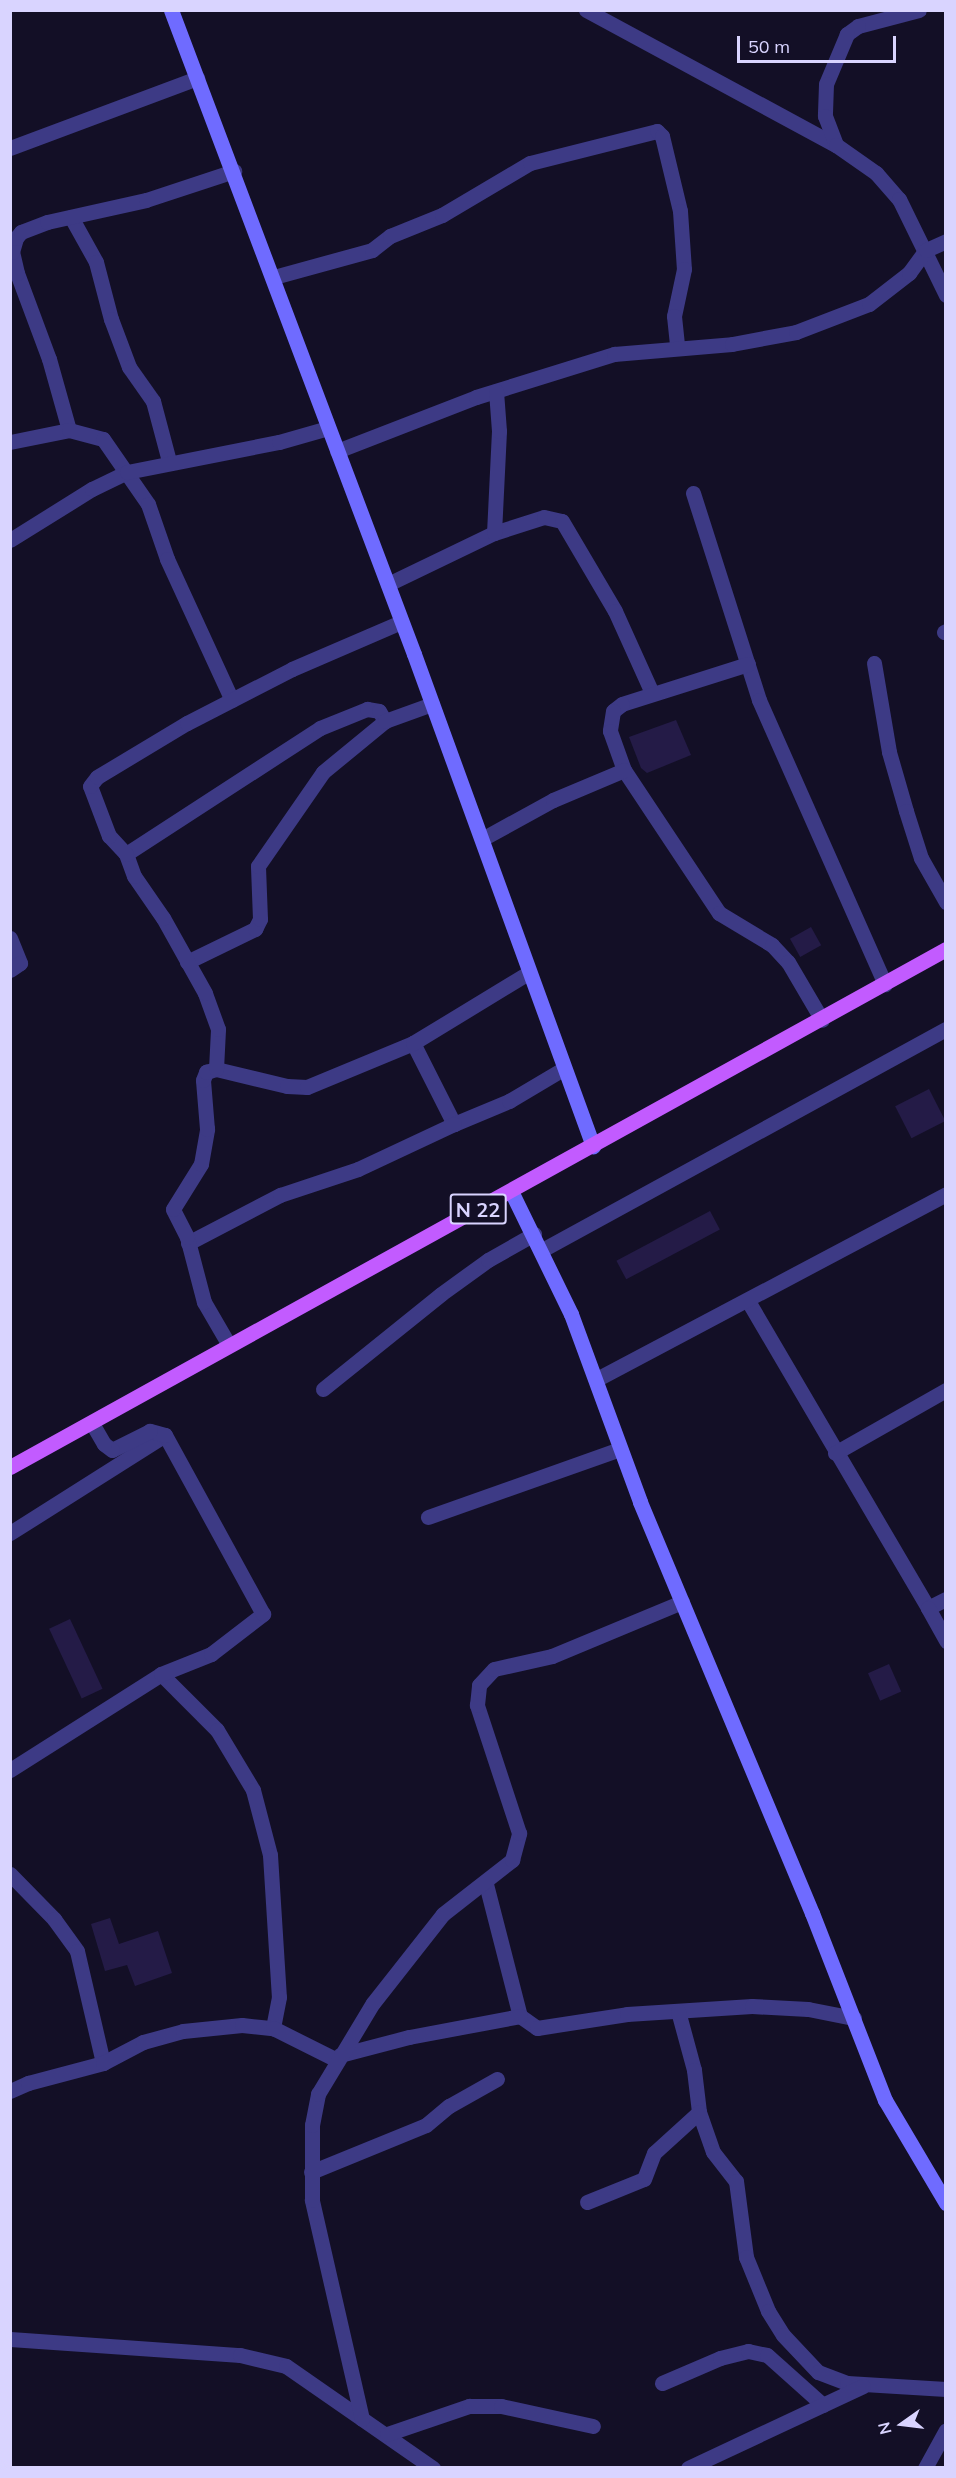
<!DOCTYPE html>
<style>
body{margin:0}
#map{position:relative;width:956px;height:2478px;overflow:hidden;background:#130f26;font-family:Mulish,sans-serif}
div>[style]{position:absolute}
.building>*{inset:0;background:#241b47;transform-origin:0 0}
.street>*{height:15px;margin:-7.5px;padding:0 7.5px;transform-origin:7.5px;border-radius:7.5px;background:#3d3a85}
.secondary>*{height:15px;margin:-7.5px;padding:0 7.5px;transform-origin:7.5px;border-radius:7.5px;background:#6f6bff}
.primary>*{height:15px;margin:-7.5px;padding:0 7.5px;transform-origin:7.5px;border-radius:7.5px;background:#c25bff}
span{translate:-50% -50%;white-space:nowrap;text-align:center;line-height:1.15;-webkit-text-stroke:6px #130f26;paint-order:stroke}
.shield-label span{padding:2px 4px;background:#130f26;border:2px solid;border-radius:4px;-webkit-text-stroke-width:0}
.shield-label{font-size:20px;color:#d9d4ff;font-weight:700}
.frame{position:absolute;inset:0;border:12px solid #d9d4ff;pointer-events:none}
.north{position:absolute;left:872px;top:2394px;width:60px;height:60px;-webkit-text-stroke:4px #130f26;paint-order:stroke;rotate:256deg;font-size:16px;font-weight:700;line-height:24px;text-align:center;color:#d9d4ff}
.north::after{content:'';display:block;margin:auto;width:21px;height:27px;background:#d9d4ff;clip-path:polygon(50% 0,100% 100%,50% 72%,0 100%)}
.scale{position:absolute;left:737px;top:36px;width:159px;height:27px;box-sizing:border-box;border:3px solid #d9d4ff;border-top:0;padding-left:8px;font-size:18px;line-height:21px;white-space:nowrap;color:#d9d4ff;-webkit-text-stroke:4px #130f26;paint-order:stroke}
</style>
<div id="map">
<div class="building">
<i style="clip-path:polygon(676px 720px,691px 755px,647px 773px,641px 768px,629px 737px)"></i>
<i style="left:811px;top:927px;width:21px;height:24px;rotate:61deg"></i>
<i style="left:929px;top:1089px;width:36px;height:38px;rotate:63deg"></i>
<i style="left:710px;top:1211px;width:21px;height:106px;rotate:62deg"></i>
<i style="left:70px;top:1619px;width:77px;height:23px;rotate:65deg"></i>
<i style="left:889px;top:1664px;width:30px;height:23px;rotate:66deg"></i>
<i style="clip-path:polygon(110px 1918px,119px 1944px,158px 1931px,172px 1973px,135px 1986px,127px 1965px,105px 1971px,91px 1924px)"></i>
</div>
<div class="street">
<i style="left:586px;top:10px;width:284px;rotate:28.4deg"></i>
<i style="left:919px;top:10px;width:63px;rotate:165.3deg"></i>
<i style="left:858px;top:26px;width:14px;rotate:144deg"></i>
<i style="left:847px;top:34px;width:54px;rotate:112.8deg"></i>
<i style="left:826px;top:84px;width:32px;rotate:92deg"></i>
<i style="left:825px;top:116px;width:31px;rotate:69deg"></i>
<i style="left:836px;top:145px;width:49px;rotate:35deg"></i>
<i style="left:876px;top:173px;width:35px;rotate:49deg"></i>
<i style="left:899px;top:199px;width:107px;rotate:63.9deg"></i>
<i style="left:10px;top:148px;width:200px;rotate:-20.5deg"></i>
<i style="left:71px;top:217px;width:51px;rotate:60.9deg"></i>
<i style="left:96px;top:262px;width:59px;rotate:75.3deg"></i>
<i style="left:111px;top:319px;width:51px;rotate:69.4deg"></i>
<i style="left:129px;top:367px;width:42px;rotate:54.8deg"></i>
<i style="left:153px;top:401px;width:62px;rotate:75.1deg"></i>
<i style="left:274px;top:277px;width:102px;rotate:-15.4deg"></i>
<i style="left:372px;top:250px;width:23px;rotate:-38deg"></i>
<i style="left:390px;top:236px;width:56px;rotate:-22deg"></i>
<i style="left:442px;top:215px;width:102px;rotate:-30.6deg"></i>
<i style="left:530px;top:163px;width:131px;rotate:-14.1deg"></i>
<i style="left:657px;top:131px;width:7px;rotate:45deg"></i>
<i style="left:662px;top:136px;width:77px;rotate:76.5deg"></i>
<i style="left:680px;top:211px;width:58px;rotate:86.1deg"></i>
<i style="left:684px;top:269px;width:48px;rotate:102deg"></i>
<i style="left:674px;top:316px;width:31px;rotate:84deg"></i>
<i style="left:69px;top:430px;width:74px;rotate:-105.7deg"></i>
<i style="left:49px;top:359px;width:92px;rotate:-110.4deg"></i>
<i style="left:17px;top:273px;width:22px;rotate:-103deg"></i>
<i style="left:12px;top:252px;width:15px;rotate:-74deg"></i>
<i style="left:16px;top:238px;width:8px;rotate:-50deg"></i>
<i style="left:21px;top:232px;width:28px;rotate:-21deg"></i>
<i style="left:47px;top:222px;width:101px;rotate:-12.5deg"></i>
<i style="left:146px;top:200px;width:93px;rotate:-18.2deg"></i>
<i style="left:10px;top:442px;width:60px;rotate:-11.5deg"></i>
<i style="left:69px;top:430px;width:35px;rotate:15deg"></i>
<i style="left:103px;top:439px;width:79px;rotate:55.3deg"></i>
<i style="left:148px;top:504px;width:58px;rotate:70.9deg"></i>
<i style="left:167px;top:559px;width:155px;rotate:65.3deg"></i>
<i style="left:337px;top:451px;width:149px;rotate:-21.2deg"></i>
<i style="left:476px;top:397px;width:145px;rotate:-17.3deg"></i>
<i style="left:614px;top:354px;width:118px;rotate:-4.8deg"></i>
<i style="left:732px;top:344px;width:65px;rotate:-10.6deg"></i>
<i style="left:796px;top:332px;width:78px;rotate:-21deg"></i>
<i style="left:869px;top:304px;width:51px;rotate:-37.8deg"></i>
<i style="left:909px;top:273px;width:29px;rotate:-54deg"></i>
<i style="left:926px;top:250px;width:22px;rotate:-24deg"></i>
<i style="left:693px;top:493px;width:217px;rotate:72.3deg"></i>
<i style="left:759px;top:700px;width:311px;rotate:66.1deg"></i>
<i style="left:494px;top:533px;width:52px;rotate:-17.7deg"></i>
<i style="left:544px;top:517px;width:18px;rotate:13deg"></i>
<i style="left:562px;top:521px;width:104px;rotate:59.5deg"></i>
<i style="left:615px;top:611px;width:90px;rotate:65.7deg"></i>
<i style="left:10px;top:540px;width:97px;rotate:-31.9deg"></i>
<i style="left:92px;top:489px;width:39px;rotate:-26deg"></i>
<i style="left:127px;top:472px;width:155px;rotate:-11.2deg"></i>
<i style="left:279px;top:442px;width:51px;rotate:-15.9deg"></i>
<i style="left:388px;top:584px;width:118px;rotate:-25.7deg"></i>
<i style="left:494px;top:533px;width:102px;rotate:-87.2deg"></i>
<i style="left:499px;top:431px;width:40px;rotate:-94.3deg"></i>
<i style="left:944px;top:632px;width:2px;rotate:-27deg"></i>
<i style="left:874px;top:663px;width:90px;rotate:80.4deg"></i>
<i style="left:889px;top:752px;width:61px;rotate:73.9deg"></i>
<i style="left:906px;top:811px;width:49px;rotate:72.3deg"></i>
<i style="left:921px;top:858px;width:51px;rotate:60.4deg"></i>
<i style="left:748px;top:664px;width:132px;rotate:162.4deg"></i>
<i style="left:622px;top:704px;width:11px;rotate:142deg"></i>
<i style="left:613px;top:711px;width:20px;rotate:99deg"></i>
<i style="left:610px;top:731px;width:41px;rotate:70.3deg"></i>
<i style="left:624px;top:770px;width:172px;rotate:56.4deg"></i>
<i style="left:719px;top:913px;width:62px;rotate:31.1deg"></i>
<i style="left:772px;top:945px;width:23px;rotate:47deg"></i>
<i style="left:788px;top:962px;width:67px;rotate:59.6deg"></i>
<i style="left:482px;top:839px;width:81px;rotate:-28.8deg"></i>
<i style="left:553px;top:800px;width:77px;rotate:-22.9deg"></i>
<i style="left:126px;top:854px;width:231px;rotate:-33deg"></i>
<i style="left:320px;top:728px;width:51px;rotate:-22deg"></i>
<i style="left:367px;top:709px;width:12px;rotate:9deg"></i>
<i style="left:379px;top:711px;width:12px;rotate:59deg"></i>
<i style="left:10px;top:938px;width:27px;rotate:68deg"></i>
<i style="left:20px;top:963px;width:12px;rotate:145deg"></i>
<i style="left:187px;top:962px;width:76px;rotate:-25.9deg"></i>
<i style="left:255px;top:929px;width:11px;rotate:-63deg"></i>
<i style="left:260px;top:919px;width:53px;rotate:-92.2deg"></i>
<i style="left:258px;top:866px;width:114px;rotate:-55.3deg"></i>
<i style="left:323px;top:772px;width:80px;rotate:-39.4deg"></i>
<i style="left:385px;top:721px;width:50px;rotate:-19.9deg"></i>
<i style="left:413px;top:1043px;width:91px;rotate:63.2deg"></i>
<i style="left:454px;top:1124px;width:60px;rotate:-22.7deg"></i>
<i style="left:509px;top:1101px;width:63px;rotate:-30.7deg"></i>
<i style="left:216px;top:1069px;width:73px;rotate:13.5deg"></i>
<i style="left:287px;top:1086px;width:20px;rotate:3deg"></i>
<i style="left:307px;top:1087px;width:115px;rotate:-22.5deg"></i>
<i style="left:413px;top:1043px;width:135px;rotate:-31.3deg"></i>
<i style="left:188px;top:1243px;width:104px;rotate:-27.6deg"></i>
<i style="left:280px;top:1195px;width:82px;rotate:-18.4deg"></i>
<i style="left:358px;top:1169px;width:106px;rotate:-25.1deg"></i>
<i style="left:542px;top:1250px;width:460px;rotate:-28.7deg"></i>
<i style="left:748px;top:1301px;width:356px;rotate:59.6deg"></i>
<i style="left:928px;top:1608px;width:20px;rotate:-27deg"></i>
<i style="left:229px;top:1345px;width:50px;rotate:-120.2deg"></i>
<i style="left:204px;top:1302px;width:67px;rotate:-104.7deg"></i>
<i style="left:187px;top:1237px;width:31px;rotate:-117deg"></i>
<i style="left:173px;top:1209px;width:53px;rotate:-58.1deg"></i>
<i style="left:201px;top:1164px;width:36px;rotate:-80deg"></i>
<i style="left:207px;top:1129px;width:49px;rotate:-94.7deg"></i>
<i style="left:203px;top:1080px;width:9px;rotate:-69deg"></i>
<i style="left:206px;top:1072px;width:10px;rotate:-17deg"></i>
<i style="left:216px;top:1069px;width:40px;rotate:-87.1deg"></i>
<i style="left:218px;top:1029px;width:38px;rotate:-110deg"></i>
<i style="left:205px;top:993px;width:86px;rotate:-119.2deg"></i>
<i style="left:163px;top:918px;width:51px;rotate:-124.6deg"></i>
<i style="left:134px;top:876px;width:23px;rotate:-110deg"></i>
<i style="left:126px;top:854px;width:25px;rotate:-133deg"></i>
<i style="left:109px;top:836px;width:53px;rotate:-110.8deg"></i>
<i style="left:90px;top:786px;width:11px;rotate:-52deg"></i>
<i style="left:97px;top:777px;width:105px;rotate:-31deg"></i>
<i style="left:187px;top:723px;width:118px;rotate:-27.2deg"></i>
<i style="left:292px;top:669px;width:119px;rotate:-23.3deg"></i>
<i style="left:597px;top:1379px;width:395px;rotate:-27.9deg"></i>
<i style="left:323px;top:1389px;width:151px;rotate:-38.8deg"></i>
<i style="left:441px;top:1294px;width:58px;rotate:-35.9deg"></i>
<i style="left:488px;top:1260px;width:53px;rotate:-29.5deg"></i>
<i style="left:835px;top:1453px;width:128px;rotate:-29.6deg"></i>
<i style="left:428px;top:1517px;width:204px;rotate:-19.5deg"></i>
<i style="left:10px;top:1533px;width:183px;rotate:-32.3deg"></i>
<i style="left:928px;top:1608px;width:38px;rotate:61deg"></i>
<i style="left:161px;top:1674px;width:79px;rotate:45deg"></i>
<i style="left:217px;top:1730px;width:70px;rotate:59deg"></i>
<i style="left:253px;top:1790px;width:67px;rotate:75.3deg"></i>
<i style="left:270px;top:1855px;width:142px;rotate:86.4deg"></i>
<i style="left:279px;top:1997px;width:32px;rotate:101deg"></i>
<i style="left:10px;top:1770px;width:179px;rotate:-32.4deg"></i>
<i style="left:161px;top:1674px;width:54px;rotate:-21.8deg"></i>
<i style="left:211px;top:1654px;width:66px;rotate:-37.6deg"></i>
<i style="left:263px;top:1614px;width:204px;rotate:-118.7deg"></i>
<i style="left:165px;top:1435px;width:16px;rotate:-165deg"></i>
<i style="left:150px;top:1431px;width:42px;rotate:153.4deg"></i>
<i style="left:112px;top:1450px;width:10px;rotate:-143deg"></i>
<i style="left:104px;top:1444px;width:24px;rotate:-120deg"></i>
<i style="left:10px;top:1874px;width:63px;rotate:45.6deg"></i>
<i style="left:54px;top:1919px;width:39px;rotate:54deg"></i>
<i style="left:77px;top:1951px;width:115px;rotate:76.9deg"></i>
<i style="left:486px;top:1884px;width:136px;rotate:75.6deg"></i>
<i style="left:520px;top:2016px;width:21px;rotate:35deg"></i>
<i style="left:537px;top:2028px;width:91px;rotate:-8.8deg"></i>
<i style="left:627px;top:2014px;width:125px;rotate:-3.7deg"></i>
<i style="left:752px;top:2006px;width:56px;rotate:3.1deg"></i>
<i style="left:808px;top:2009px;width:47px;rotate:11.1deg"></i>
<i style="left:678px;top:2011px;width:61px;rotate:74.8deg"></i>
<i style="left:694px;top:2070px;width:42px;rotate:83.2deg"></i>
<i style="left:699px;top:2112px;width:42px;rotate:70.7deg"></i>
<i style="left:713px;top:2152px;width:37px;rotate:52deg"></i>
<i style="left:736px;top:2181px;width:77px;rotate:82.5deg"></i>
<i style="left:746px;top:2257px;width:58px;rotate:67.8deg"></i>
<i style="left:768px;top:2311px;width:28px;rotate:58deg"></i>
<i style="left:783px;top:2335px;width:51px;rotate:46.6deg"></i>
<i style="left:818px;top:2372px;width:31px;rotate:21deg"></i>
<i style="left:847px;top:2383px;width:99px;rotate:3.5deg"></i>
<i style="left:340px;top:2055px;width:71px;rotate:-14.6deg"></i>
<i style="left:409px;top:2037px;width:113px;rotate:-10.7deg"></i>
<i style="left:10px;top:2091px;width:20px;rotate:-24deg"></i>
<i style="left:28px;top:2083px;width:78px;rotate:-14.9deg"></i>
<i style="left:103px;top:2063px;width:45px;rotate:-27.7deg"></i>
<i style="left:143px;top:2042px;width:41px;rotate:-15.4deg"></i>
<i style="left:183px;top:2031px;width:59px;rotate:-5.8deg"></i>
<i style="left:242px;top:2025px;width:31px;rotate:6deg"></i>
<i style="left:273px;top:2028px;width:72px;rotate:26.6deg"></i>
<i style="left:311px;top:2172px;width:124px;rotate:-22.2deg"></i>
<i style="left:426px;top:2125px;width:30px;rotate:-40deg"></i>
<i style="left:449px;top:2106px;width:55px;rotate:-29.4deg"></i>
<i style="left:587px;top:2202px;width:61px;rotate:-22deg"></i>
<i style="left:644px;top:2179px;width:28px;rotate:-69deg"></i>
<i style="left:654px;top:2153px;width:61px;rotate:-42.3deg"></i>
<i style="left:10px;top:2339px;width:231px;rotate:4deg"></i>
<i style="left:240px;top:2355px;width:47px;rotate:13.4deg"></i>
<i style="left:286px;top:2366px;width:179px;rotate:34.8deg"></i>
<i style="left:662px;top:2383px;width:63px;rotate:-23.3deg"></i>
<i style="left:720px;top:2358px;width:29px;rotate:-14deg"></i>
<i style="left:748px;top:2351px;width:19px;rotate:12deg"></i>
<i style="left:767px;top:2355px;width:75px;rotate:41.8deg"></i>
<i style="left:362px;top:2419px;width:225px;rotate:-102.9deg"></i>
<i style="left:312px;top:2200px;width:75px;rotate:-90deg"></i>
<i style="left:312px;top:2125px;width:32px;rotate:-79deg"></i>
<i style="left:318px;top:2094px;width:106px;rotate:-58.9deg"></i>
<i style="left:373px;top:2003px;width:113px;rotate:-51.8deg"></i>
<i style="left:443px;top:1914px;width:88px;rotate:-38deg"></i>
<i style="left:512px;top:1860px;width:28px;rotate:-75deg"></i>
<i style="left:519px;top:1833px;width:135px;rotate:-108.2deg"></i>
<i style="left:477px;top:1705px;width:20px;rotate:-84deg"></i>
<i style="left:479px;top:1685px;width:22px;rotate:-47deg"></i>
<i style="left:494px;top:1669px;width:59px;rotate:-12.6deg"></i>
<i style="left:552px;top:1656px;width:141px;rotate:-22.6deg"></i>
<i style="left:387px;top:2434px;width:87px;rotate:-18.9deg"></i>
<i style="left:469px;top:2406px;width:32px"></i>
<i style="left:501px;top:2406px;width:94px;rotate:12.3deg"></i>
<i style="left:688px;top:2468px;width:193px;rotate:-25.1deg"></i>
<i style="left:925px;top:2468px;width:43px;rotate:-61.1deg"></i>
</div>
<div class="secondary">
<i style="left:171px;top:10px;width:688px;rotate:69.33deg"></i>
<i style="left:414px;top:654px;width:524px;rotate:70.01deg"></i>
<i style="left:511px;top:1191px;width:137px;rotate:64deg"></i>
<i style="left:571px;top:1314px;width:200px;rotate:69.8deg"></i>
<i style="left:640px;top:1502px;width:446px;rotate:67.3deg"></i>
<i style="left:812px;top:1913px;width:201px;rotate:68.7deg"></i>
<i style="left:885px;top:2100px;width:120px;rotate:59.4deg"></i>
</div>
<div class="primary">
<i style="left:10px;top:1467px;width:1070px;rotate:-28.96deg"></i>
</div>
<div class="shield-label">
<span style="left:478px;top:1209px">N 22</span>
</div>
<div class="frame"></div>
<div class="north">N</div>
<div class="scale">50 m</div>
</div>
